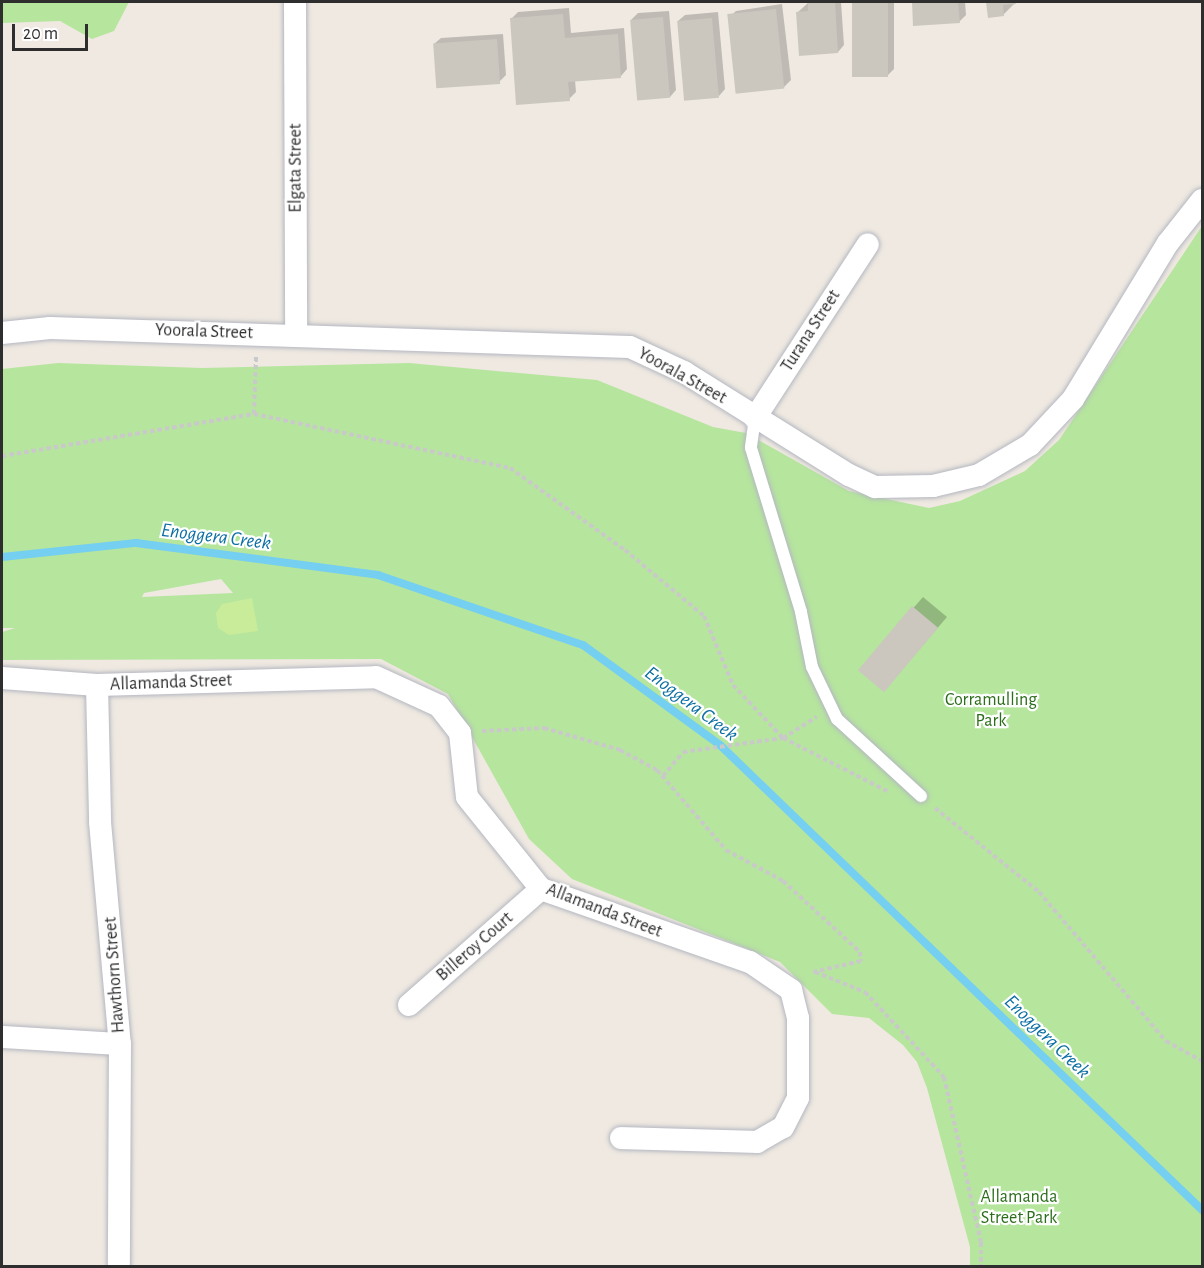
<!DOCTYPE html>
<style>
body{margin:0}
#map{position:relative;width:1204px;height:1268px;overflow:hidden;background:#efe9e1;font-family:"Alegreya Sans",sans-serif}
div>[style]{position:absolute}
.green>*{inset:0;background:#b6e59e}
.pitch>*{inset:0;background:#c9ec9a}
.shadow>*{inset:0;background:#0003}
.stream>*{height:8px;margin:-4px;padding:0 4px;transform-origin:4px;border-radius:4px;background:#75cff0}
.building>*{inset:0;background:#cbc7bf;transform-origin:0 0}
.path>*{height:4px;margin-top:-2px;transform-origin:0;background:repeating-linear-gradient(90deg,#c9c9c9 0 4.5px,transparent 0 7.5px)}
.roads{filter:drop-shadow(0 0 2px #b4b7c1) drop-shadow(0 0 2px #b4b7c1)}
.lane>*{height:12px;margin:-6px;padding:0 6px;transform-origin:6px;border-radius:6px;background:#fff}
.street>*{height:22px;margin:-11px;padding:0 11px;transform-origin:11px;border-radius:11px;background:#fff}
span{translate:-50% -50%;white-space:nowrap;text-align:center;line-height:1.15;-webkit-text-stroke:4.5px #fff;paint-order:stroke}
.street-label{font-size:18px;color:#2e2e2e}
.park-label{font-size:18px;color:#2c6e1b}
.water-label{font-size:20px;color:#0d6fa3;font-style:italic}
.frame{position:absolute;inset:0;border:3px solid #2e2e2e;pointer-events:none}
.scale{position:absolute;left:12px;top:24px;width:76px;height:27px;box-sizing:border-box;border:3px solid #2e2e2e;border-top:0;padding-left:8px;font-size:18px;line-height:21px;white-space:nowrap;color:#2e2e2e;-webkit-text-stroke:4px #fff;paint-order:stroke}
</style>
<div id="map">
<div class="green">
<i style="clip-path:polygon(2px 2px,129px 2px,114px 31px,92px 39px,60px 21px,2px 23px)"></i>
<i style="clip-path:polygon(evenodd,1202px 226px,1202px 1266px,970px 1266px,970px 1247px,927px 1088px,917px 1062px,903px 1045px,869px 1018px,832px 1014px,780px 962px,572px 879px,529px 839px,448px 694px,381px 659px,2px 660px,2px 632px,15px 628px,2px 628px,2px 369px,58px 363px,202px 368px,409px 363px,597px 380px,713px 427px,746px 433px,849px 491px,929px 508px,960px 501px,1025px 471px,1059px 440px,1202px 226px,221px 579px,233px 593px,142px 597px,144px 593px,221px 579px)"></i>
</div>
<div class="pitch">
<i style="clip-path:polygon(252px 598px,258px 631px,229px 635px,218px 628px,216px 613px,222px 604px)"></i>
</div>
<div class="shadow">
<i style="clip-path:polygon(809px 2px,841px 2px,844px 45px,838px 52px,798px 12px)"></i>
<i style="clip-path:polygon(854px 2px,894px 2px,894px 69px,888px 75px)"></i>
<i style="clip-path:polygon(913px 2px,965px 2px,966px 15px,959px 22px,915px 25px)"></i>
<i style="clip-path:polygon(987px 2px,1016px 2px,1003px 15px,989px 16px)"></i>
<i style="clip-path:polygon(782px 4px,791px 80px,784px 87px,729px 17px,736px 11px)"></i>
<i style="clip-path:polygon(569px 8px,571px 33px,624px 28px,627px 69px,621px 76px,575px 80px,576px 92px,569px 99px,511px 19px,518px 12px)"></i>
<i style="clip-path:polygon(669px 11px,676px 90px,670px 97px,631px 20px,638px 13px)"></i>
<i style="clip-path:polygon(718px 12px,725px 89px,719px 96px,678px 21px,685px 15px)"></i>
<i style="clip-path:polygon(503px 34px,506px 75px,499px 82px,434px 44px,441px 38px)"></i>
<i style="clip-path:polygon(923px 597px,947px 617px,893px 680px,859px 670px)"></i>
</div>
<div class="stream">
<i style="left:2px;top:557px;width:135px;rotate:-6deg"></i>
<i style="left:136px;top:543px;width:244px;rotate:7.5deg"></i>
<i style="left:378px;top:575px;width:217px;rotate:18.9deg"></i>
<i style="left:583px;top:645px;width:170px;rotate:36.1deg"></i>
<i style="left:720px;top:745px;width:670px;rotate:43.97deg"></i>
</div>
<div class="building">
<i style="clip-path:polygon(808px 2px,835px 2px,838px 53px,799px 56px,796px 12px,808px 11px)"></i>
<i style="left:852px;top:2px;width:36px;height:75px"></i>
<i style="clip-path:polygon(912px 2px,958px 2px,960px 23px,913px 26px)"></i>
<i style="clip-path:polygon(986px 2px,1015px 2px,1016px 4px,1003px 5px,1004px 16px,988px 18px)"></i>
<i style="left:776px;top:9px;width:80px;height:49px;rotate:84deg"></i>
<i style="clip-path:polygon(563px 14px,565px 38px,618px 34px,621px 78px,568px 82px,570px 101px,516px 105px,510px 18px)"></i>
<i style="left:663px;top:17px;width:81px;height:33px;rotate:85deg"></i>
<i style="left:712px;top:18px;width:80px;height:35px;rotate:85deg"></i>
<i style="left:497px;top:39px;width:45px;height:64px;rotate:86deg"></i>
<i style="left:912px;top:606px;width:34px;height:84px;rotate:40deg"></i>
</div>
<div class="path">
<i style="left:254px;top:414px;width:57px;rotate:-88deg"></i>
<i style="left:2px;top:456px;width:255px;rotate:-9.5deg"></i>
<i style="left:254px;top:414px;width:262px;rotate:11.9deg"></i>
<i style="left:510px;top:468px;width:141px;rotate:35.5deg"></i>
<i style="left:625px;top:550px;width:103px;rotate:39.9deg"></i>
<i style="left:704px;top:616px;width:75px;rotate:67.2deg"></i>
<i style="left:733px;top:685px;width:73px;rotate:46.7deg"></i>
<i style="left:783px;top:738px;width:117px;rotate:27deg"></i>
<i style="left:482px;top:731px;width:62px;rotate:-2.8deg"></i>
<i style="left:544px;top:728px;width:79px;rotate:16.1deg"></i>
<i style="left:620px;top:750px;width:42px;rotate:28.4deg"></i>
<i style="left:657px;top:770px;width:106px;rotate:49.2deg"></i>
<i style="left:726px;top:850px;width:65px;rotate:28.5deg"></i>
<i style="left:783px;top:881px;width:105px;rotate:42.7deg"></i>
<i style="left:860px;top:952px;width:9px;rotate:84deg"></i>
<i style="left:861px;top:961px;width:49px;rotate:167.1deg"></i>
<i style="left:663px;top:776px;width:31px;rotate:-50deg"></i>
<i style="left:683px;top:752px;width:101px;rotate:-8deg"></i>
<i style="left:783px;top:738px;width:40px;rotate:-32deg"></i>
<i style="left:935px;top:808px;width:134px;rotate:38.9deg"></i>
<i style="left:1039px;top:892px;width:196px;rotate:49.6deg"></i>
<i style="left:1166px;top:1041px;width:41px;rotate:29.1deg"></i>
<i style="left:815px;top:972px;width:54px;rotate:21.8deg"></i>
<i style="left:865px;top:992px;width:116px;rotate:47.1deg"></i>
<i style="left:944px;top:1077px;width:169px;rotate:77.4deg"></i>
<i style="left:981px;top:1242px;width:24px;rotate:90deg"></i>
</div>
<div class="roads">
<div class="lane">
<i style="left:755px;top:418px;width:30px;rotate:98deg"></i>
<i style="left:751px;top:448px;width:171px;rotate:73deg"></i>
<i style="left:801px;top:612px;width:56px;rotate:78.7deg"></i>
<i style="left:812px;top:667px;width:58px;rotate:64.3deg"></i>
<i style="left:837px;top:719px;width:114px;rotate:42.5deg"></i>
</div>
<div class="street">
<i style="left:295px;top:2px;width:333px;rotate:89.8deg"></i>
<i style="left:2px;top:333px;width:48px;rotate:-5.9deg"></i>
<i style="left:50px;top:328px;width:580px;rotate:1.88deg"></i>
<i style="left:630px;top:347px;width:60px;rotate:24.8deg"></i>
<i style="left:684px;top:372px;width:195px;rotate:32deg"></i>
<i style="left:849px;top:475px;width:29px;rotate:25deg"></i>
<i style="left:875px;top:487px;width:58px;rotate:-1deg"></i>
<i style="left:933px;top:486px;width:47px;rotate:-13.4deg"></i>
<i style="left:979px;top:475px;width:59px;rotate:-30.5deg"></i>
<i style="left:1030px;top:445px;width:63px;rotate:-46.9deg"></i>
<i style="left:1073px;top:399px;width:183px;rotate:-58.7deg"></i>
<i style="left:1168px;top:243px;width:55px;rotate:-51.7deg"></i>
<i style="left:755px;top:418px;width:207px;rotate:-57deg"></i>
<i style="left:2px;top:678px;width:95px;rotate:4.2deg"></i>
<i style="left:97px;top:685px;width:279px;rotate:-1.6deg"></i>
<i style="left:376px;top:677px;width:69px;rotate:24.7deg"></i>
<i style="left:439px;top:706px;width:34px;rotate:52deg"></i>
<i style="left:460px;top:733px;width:64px;rotate:83.8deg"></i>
<i style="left:467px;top:797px;width:118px;rotate:51.2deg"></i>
<i style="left:541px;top:889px;width:221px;rotate:19.3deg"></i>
<i style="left:750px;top:962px;width:50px;rotate:34.3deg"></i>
<i style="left:791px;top:990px;width:29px;rotate:76deg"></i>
<i style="left:798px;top:1018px;width:80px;rotate:90deg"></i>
<i style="left:798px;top:1098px;width:33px;rotate:117deg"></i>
<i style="left:783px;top:1127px;width:30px;rotate:150deg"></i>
<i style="left:757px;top:1142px;width:136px;rotate:-178.3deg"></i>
<i style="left:97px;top:685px;width:137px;rotate:88.7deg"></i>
<i style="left:100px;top:822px;width:223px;rotate:84.9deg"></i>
<i style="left:120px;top:1044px;width:222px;rotate:90.3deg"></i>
<i style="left:409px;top:1005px;width:176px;rotate:-41.3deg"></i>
<i style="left:2px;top:1037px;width:118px;rotate:3.4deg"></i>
</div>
</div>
<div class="street-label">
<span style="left:296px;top:168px;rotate:-90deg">Elgata Street</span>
<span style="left:811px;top:331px;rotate:-57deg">Turana Street</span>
<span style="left:204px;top:332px;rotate:2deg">Yoorala Street</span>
<span style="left:682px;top:376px;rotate:29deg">Yoorala Street</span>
<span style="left:171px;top:683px;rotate:-2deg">Allamanda Street</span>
<span style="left:604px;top:911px;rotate:21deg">Allamanda Street</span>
<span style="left:475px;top:947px;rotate:-41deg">Billeroy Court</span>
<span style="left:115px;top:975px;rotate:-94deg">Hawthorn Street</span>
</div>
<div class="park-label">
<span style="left:991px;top:711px">Corramulling<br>Park</span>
<span style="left:1019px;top:1208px">Allamanda<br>Street Park</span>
</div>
<div class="water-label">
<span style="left:216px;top:537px;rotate:7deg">Enoggera Creek</span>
<span style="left:691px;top:704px;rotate:37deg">Enoggera Creek</span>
<span style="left:1047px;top:1037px;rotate:44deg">Enoggera Creek</span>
</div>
<div class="frame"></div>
<div class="scale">20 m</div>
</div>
